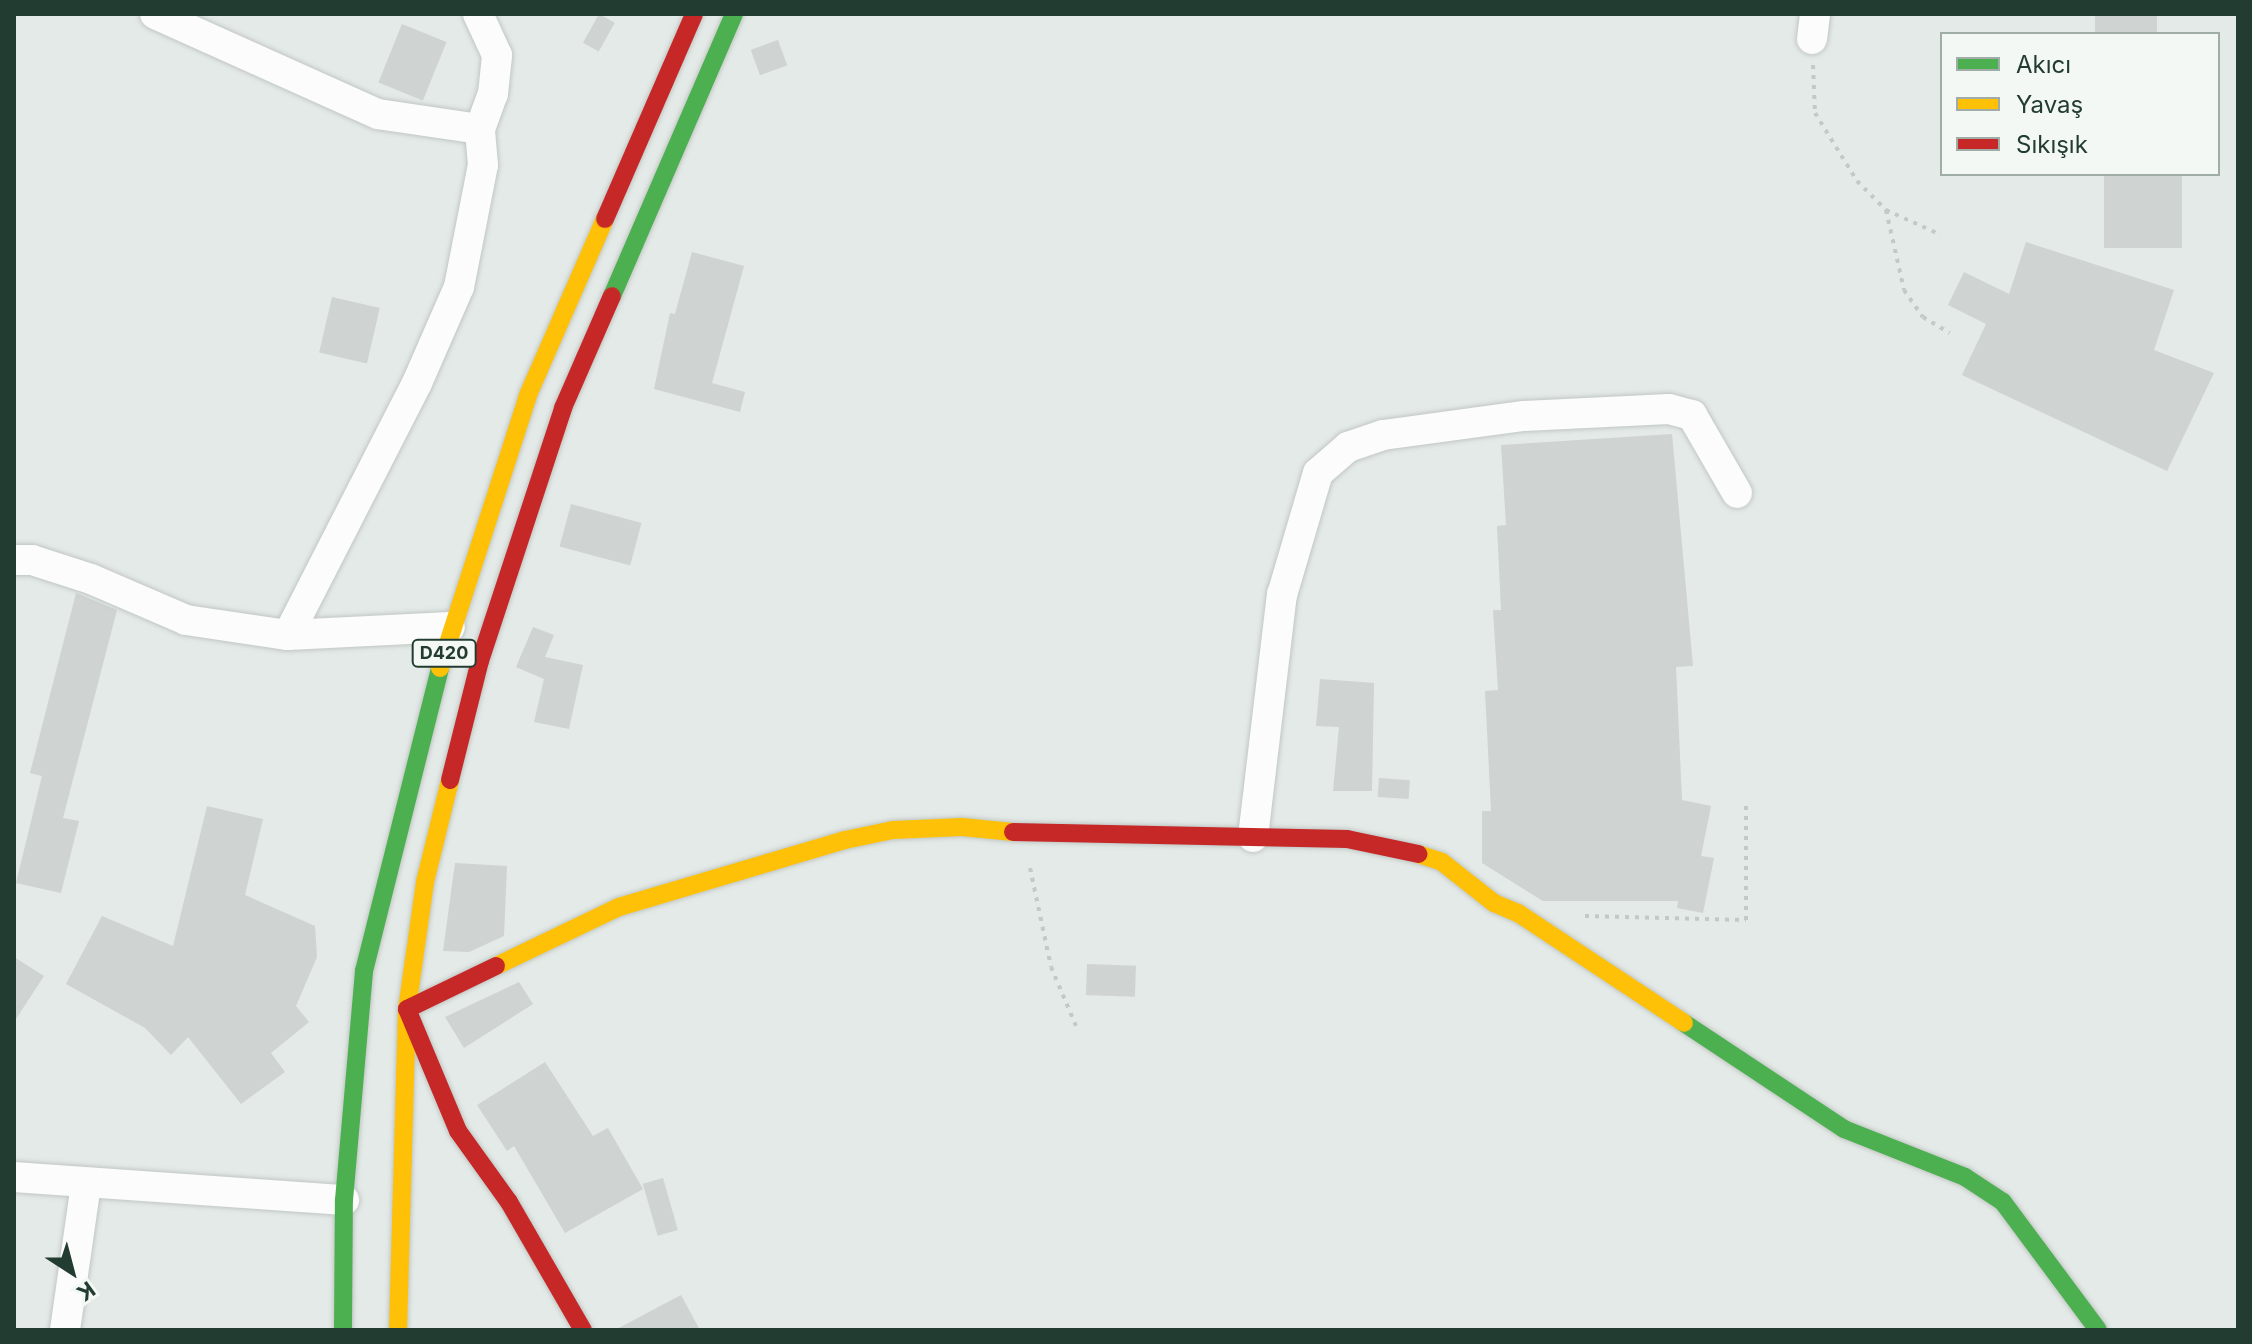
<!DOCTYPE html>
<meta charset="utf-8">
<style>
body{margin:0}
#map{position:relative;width:2252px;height:1344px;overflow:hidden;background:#e4eae7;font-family:Inter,sans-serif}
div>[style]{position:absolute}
.building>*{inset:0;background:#cfd3d1;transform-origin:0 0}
.path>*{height:4px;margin-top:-2px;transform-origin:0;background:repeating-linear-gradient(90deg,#c1cac5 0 4px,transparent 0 10px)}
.roads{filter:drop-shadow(0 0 2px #c1c7c4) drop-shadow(0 0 2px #c1c7c4)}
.street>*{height:30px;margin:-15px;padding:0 15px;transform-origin:15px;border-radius:15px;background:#fbfcfb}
.fast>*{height:18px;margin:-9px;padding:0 9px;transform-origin:9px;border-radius:9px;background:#4caf50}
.slow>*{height:18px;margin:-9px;padding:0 9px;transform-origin:9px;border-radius:9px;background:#ffc107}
.jam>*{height:18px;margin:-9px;padding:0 9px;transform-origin:9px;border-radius:9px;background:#c62828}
span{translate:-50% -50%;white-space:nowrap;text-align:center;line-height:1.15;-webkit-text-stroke:6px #f3f8f5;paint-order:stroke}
.shield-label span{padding:2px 6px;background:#f3f8f5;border:2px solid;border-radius:6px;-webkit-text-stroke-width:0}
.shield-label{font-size:18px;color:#233c31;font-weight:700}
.frame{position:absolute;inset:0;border:16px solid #233c31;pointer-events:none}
.legend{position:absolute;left:1940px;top:32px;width:280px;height:144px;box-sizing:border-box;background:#f3f8f5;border:2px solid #a0ada7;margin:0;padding:10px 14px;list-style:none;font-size:24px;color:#233c31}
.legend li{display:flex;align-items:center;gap:16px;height:40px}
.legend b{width:40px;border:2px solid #a0ada7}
.north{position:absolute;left:32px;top:1232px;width:80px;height:80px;-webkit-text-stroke:6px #f3f8f5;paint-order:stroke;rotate:144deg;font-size:22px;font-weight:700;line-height:32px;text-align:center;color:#233c31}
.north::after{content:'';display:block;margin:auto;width:28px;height:36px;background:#233c31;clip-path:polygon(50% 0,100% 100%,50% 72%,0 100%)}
</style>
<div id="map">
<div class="building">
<i style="left:599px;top:14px;width:18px;height:33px;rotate:29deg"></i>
<i style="left:2095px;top:14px;width:62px;height:20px"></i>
<i style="left:402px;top:24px;width:48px;height:63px;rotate:22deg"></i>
<i style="left:778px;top:40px;width:27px;height:29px;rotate:70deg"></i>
<i style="left:2104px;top:174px;width:78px;height:74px"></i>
<i style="clip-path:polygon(2026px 242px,2174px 290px,2154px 350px,2214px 373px,2167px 471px,1962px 375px,1986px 324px,1948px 305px,1964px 272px,2009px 294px)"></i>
<i style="clip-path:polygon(692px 252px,744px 266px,712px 383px,745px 392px,740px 412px,654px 389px,670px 313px,675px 314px)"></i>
<i style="left:332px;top:297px;width:49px;height:57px;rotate:13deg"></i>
<i style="clip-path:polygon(1672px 434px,1693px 666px,1676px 667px,1682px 800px,1711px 806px,1701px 856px,1714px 858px,1703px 913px,1677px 908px,1678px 901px,1543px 901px,1482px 863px,1482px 811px,1491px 811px,1485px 691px,1498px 690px,1493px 610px,1501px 610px,1497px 526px,1506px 525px,1501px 445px)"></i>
<i style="left:571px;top:504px;width:73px;height:44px;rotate:15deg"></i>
<i style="clip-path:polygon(76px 593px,117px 610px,63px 818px,79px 821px,61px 893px,16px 883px,42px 776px,30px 773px)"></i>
<i style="clip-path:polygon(533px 627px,554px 635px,545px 657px,583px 665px,569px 729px,534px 722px,544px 679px,516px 667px)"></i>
<i style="clip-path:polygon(1320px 679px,1374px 683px,1372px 791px,1333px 791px,1339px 727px,1316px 726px)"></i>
<i style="left:1379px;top:778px;width:31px;height:19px;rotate:4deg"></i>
<i style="clip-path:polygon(207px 806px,263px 819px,245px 895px,315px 926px,317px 957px,296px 1006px,309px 1022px,271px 1053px,285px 1072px,241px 1104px,188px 1037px,171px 1055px,145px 1028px,66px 984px,102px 916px,173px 946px)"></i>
<i style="clip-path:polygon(455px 863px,507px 866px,504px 936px,469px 952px,443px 951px)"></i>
<i style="clip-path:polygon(14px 957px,44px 976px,14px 1022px)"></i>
<i style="left:1087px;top:964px;width:49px;height:31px;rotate:2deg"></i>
<i style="clip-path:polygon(519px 982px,533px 1004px,464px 1048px,445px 1017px)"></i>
<i style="clip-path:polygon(545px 1062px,593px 1136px,608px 1128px,643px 1189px,565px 1233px,514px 1146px,507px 1151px,477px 1105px)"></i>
<i style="left:663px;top:1178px;width:54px;height:21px;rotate:74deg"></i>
<i style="clip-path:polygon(681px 1295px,700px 1330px,615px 1330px)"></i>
</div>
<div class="path">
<i style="left:1813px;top:65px;width:48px;rotate:87.6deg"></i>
<i style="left:1815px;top:113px;width:80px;rotate:58.3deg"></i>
<i style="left:1857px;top:181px;width:41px;rotate:45deg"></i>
<i style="left:1886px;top:210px;width:82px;rotate:77.3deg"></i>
<i style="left:1904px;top:290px;width:33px;rotate:55deg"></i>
<i style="left:1923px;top:317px;width:31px;rotate:31deg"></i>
<i style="left:1886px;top:210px;width:60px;rotate:24.4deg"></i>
<i style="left:1030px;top:868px;width:101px;rotate:78deg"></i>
<i style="left:1051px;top:967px;width:64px;rotate:67deg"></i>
<i style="left:1585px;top:916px;width:161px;rotate:1.4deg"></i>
<i style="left:1746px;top:920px;width:119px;rotate:-90deg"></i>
</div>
<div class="roads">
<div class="street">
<i style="left:155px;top:14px;width:244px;rotate:24.2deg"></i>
<i style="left:378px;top:114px;width:103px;rotate:8.4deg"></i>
<i style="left:1812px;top:39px;width:25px;rotate:-83deg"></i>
<i style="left:14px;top:560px;width:18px"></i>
<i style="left:32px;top:560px;width:62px;rotate:17.9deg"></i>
<i style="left:91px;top:579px;width:103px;rotate:23.3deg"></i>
<i style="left:186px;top:620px;width:103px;rotate:8.4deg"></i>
<i style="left:288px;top:635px;width:162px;rotate:-2.8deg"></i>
<i style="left:288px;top:635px;width:283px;rotate:-62.9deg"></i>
<i style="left:417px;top:383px;width:105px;rotate:-66.4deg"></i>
<i style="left:459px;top:287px;width:124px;rotate:-78.9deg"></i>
<i style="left:483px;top:165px;width:36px;rotate:-95deg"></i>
<i style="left:480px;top:129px;width:37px;rotate:-70deg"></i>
<i style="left:493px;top:94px;width:39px;rotate:-84deg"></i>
<i style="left:497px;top:55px;width:45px;rotate:-114.9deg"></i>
<i style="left:1253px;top:837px;width:244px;rotate:-83.2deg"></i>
<i style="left:1282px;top:595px;width:127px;rotate:-73.6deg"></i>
<i style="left:1318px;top:473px;width:40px;rotate:-41deg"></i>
<i style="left:1348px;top:447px;width:37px;rotate:-19deg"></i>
<i style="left:1383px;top:435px;width:142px;rotate:-7.7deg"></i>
<i style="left:1524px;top:416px;width:145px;rotate:-2.8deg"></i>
<i style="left:1669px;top:409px;width:24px;rotate:15deg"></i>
<i style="left:1692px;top:415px;width:90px;rotate:60deg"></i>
<i style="left:14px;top:1177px;width:331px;rotate:4deg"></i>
<i style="left:65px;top:1330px;width:147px;rotate:-81.8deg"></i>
</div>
<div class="fast">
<i style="left:612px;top:296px;width:307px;rotate:-66.6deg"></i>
<i style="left:1684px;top:1023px;width:192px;rotate:33.5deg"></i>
<i style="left:1844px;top:1129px;width:130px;rotate:21.6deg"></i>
<i style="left:1965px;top:1177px;width:45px;rotate:33.3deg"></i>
<i style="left:2003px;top:1202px;width:159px;rotate:53.4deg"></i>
<i style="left:343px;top:1330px;width:130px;rotate:-89.6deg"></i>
<i style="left:344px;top:1200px;width:230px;rotate:-85deg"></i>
<i style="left:364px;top:971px;width:312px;rotate:-75.9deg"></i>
</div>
<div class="slow">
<i style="left:440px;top:668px;width:287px;rotate:-72.1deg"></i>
<i style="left:528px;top:395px;width:192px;rotate:-66.4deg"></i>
<i style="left:1418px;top:854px;width:25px;rotate:18deg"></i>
<i style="left:1442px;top:862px;width:66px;rotate:38.3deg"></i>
<i style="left:1494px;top:903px;width:26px;rotate:23deg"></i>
<i style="left:1518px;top:913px;width:199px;rotate:33.5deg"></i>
<i style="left:496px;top:966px;width:136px;rotate:-25.6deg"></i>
<i style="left:619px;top:907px;width:236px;rotate:-16.5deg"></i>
<i style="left:845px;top:840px;width:49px;rotate:-11.8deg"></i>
<i style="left:893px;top:830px;width:69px;rotate:-2.5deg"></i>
<i style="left:962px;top:827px;width:51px;rotate:5.6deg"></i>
<i style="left:398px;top:1330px;width:321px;rotate:-88.4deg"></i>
<i style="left:407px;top:1009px;width:128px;rotate:-81.9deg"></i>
<i style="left:425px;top:882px;width:105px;rotate:-76.2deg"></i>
</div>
<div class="jam">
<i style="left:605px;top:219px;width:223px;rotate:-66.5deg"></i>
<i style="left:450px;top:780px;width:123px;rotate:-75.9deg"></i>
<i style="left:480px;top:661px;width:266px;rotate:-71.8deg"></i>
<i style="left:563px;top:408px;width:122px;rotate:-66.4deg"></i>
<i style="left:1013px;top:832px;width:334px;rotate:1.2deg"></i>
<i style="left:1347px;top:839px;width:73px;rotate:11.9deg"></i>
<i style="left:496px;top:966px;width:99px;rotate:154.2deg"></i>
<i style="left:407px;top:1009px;width:132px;rotate:67.3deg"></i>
<i style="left:458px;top:1131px;width:87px;rotate:54.3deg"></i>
<i style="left:509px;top:1202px;width:148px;rotate:60deg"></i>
</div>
</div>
<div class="shield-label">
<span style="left:444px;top:653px">D420</span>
</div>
<div class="frame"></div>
<ul class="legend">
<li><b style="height:10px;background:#4caf50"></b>Akıcı</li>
<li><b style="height:10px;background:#ffc107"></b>Yavaş</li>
<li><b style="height:10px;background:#c62828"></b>Sıkışık</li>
</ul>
<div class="north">K</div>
</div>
